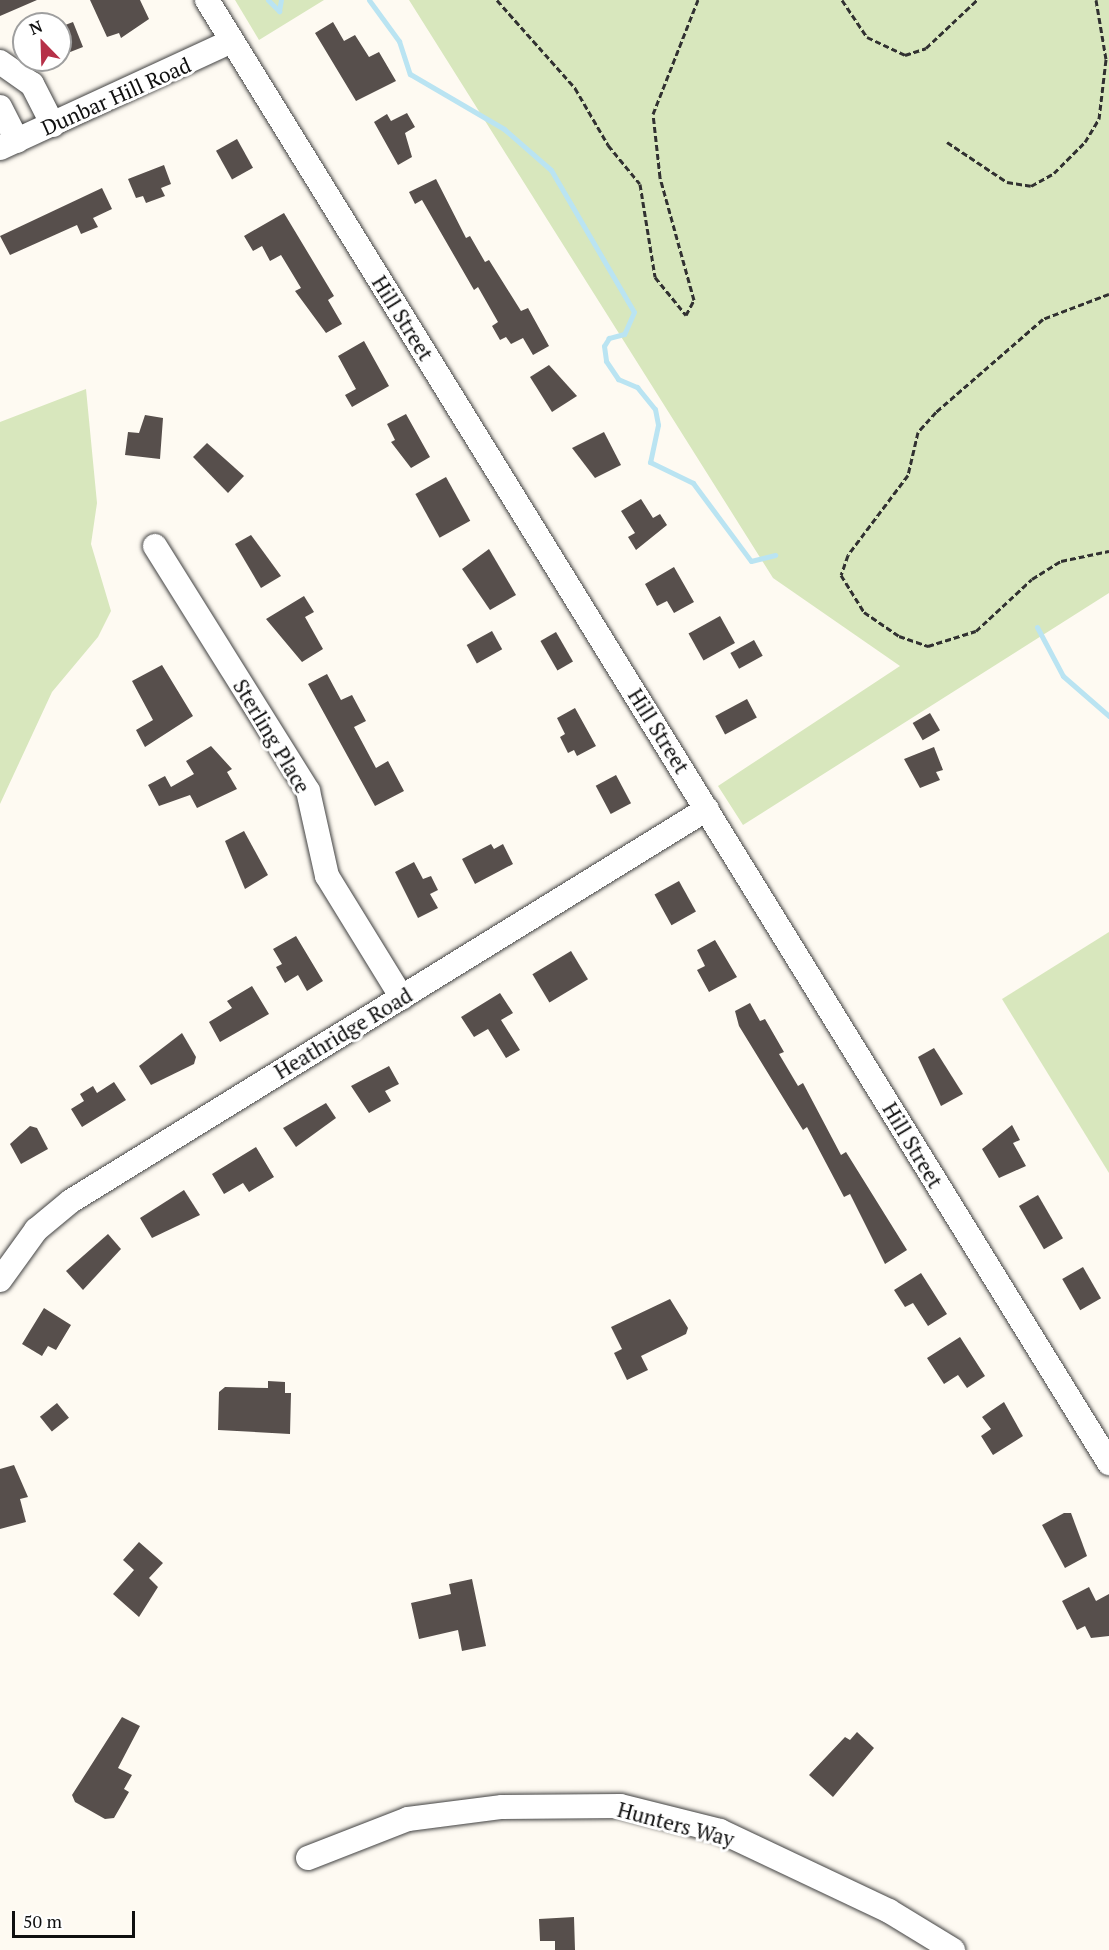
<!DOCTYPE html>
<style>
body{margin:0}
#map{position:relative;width:1109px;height:1950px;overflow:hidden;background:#fefaf2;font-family:"PT Serif",serif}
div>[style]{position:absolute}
.green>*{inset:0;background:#d8e7bd}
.stream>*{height:5px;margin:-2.5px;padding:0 2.5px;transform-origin:2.5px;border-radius:2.5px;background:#bae4f2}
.building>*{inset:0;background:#574f4c;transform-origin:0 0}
.path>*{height:3px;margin-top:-1.5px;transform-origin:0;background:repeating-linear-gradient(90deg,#313131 0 6px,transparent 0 9px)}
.roads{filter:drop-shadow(0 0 2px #424242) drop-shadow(0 0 2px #424242)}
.minor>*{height:24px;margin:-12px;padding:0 12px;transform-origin:12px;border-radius:12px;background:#fff}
span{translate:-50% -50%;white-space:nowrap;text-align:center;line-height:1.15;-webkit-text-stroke:6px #fff;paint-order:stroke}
.street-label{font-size:21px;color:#0f0f0f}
.north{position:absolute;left:12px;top:12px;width:60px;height:60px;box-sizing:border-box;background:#fff;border:2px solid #9f9f9f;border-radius:50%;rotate:337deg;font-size:16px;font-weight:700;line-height:24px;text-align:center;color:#0f0f0f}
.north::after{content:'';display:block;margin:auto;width:21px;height:27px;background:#b63048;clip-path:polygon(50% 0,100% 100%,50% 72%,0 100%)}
.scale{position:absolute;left:12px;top:1911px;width:123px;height:27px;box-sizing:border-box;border:3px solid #0f0f0f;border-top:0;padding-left:8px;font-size:18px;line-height:21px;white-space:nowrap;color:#0f0f0f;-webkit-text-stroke:4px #fff;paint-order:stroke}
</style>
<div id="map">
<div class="green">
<i style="clip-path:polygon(235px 0,324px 0,259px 40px)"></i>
<i style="clip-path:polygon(409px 0,1109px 0,1109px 593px,743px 825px,718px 786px,900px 666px,773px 578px)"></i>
<i style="clip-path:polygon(86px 389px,97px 503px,91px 544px,111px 611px,98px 637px,52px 692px,0 804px,0 422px)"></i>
<i style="clip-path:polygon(1109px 932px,1109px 1173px,1002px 999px)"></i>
</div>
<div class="stream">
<i style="left:268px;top:0;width:16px;rotate:45deg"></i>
<i style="left:279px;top:11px;width:11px;rotate:-80deg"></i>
<i style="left:369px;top:0;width:51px;rotate:53.8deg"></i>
<i style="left:399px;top:41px;width:35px;rotate:72deg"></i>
<i style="left:410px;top:74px;width:109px;rotate:30.3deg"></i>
<i style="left:504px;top:129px;width:62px;rotate:41.1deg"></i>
<i style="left:551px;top:170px;width:164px;rotate:59.7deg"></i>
<i style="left:634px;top:312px;width:24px;rotate:114deg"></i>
<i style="left:624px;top:334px;width:16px;rotate:165deg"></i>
<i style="left:609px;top:338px;width:9px;rotate:122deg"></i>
<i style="left:604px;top:346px;width:15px;rotate:82deg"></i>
<i style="left:606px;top:361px;width:22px;rotate:56deg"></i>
<i style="left:618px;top:379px;width:21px;rotate:23deg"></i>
<i style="left:637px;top:387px;width:28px;rotate:51deg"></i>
<i style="left:655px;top:409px;width:16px;rotate:79deg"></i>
<i style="left:658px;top:425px;width:38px;rotate:102deg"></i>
<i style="left:650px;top:462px;width:48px;rotate:26deg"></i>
<i style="left:693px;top:483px;width:97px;rotate:53.4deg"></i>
<i style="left:751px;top:561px;width:25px;rotate:-14deg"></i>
<i style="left:1037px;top:627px;width:55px;rotate:62deg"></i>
<i style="left:1063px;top:676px;width:61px;rotate:41deg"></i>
</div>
<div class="building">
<i style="clip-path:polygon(0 0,37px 0,0 16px)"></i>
<i style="clip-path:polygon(90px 0,140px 0,149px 19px,121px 38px,119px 33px,107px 37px)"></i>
<i style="clip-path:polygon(73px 22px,83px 47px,60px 56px,60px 27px)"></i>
<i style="clip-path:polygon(333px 22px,344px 41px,355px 35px,369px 57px,379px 52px,396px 81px,356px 101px,315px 33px)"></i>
<i style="clip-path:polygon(407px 113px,415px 127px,405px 133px,412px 157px,398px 165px,374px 122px,387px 114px,391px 121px)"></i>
<i style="left:237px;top:139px;width:33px;height:24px;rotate:61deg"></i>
<i style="clip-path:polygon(164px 165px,171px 184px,161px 188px,165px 196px,146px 203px,143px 196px,136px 198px,128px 179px)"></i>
<i style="clip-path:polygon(436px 179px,466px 238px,470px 236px,485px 262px,489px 260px,521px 311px,528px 308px,549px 346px,533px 355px,523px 338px,511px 344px,506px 337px,500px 340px,492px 326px,498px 322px,478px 287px,474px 290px,422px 200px,415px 204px,409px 192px)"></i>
<i style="clip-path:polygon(102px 188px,112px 209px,93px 218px,98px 227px,81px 234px,77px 225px,10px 255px,0 236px)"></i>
<i style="clip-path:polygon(284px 213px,334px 296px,328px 300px,342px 324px,326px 333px,295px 291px,301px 288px,281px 255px,270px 261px,262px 246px,253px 251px,244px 236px)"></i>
<i style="clip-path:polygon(364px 341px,389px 386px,352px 407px,345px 395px,356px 389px,338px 356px)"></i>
<i style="clip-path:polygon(549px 365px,577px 396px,552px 412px,530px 377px)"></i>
<i style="clip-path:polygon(406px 414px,430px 457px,411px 468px,391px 442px,395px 440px,387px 424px)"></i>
<i style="clip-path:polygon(145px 415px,163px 418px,160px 459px,125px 455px,128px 432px,139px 433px)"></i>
<i style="clip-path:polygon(604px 432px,621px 465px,595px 478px,572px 448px)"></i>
<i style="clip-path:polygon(207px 443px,244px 476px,228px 493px,193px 457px)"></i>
<i style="left:446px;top:477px;width:50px;height:35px;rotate:61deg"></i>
<i style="clip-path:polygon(641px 499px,653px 518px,660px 514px,667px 525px,636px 550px,628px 537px,635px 533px,621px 511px)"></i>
<i style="clip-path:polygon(251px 535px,281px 576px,261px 588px,235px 544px)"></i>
<i style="clip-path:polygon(489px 549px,516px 595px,490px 610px,462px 569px)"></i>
<i style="clip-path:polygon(674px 567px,694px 602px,674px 613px,667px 601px,657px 606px,645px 584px)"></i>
<i style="clip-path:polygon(304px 596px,314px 612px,305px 617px,323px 649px,302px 662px,266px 619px)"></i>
<i style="left:720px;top:616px;width:31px;height:36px;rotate:61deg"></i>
<i style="left:492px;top:631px;width:21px;height:29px;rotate:61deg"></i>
<i style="left:556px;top:632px;width:34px;height:18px;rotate:60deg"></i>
<i style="left:754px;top:640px;width:18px;height:27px;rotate:61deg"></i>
<i style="clip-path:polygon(162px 665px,193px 716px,145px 747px,136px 730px,153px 720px,132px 681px)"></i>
<i style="clip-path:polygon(327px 674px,341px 700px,352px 695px,366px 721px,354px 727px,376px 768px,388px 761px,404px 791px,375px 806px,308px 684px)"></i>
<i style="left:747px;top:699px;width:21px;height:36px;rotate:62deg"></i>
<i style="clip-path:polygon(575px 708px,596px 746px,577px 756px,574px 750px,568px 753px,560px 737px,565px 734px,557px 718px)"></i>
<i style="left:930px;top:713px;width:20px;height:20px;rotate:60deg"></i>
<i style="clip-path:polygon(211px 746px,232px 769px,227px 772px,237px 789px,197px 808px,190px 795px,159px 806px,148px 785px,165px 776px,171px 787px,194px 774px,186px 761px)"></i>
<i style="clip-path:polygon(934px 747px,943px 770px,936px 772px,940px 780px,920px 788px,904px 759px)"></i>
<i style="left:616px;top:775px;width:32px;height:23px;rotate:62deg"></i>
<i style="clip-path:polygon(244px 831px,268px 875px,245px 889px,225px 841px)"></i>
<i style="clip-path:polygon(491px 844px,494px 849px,503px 844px,513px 864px,475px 884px,462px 859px)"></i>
<i style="clip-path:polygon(414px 862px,423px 879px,431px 876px,438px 890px,430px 894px,438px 908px,418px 918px,395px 872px)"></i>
<i style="left:679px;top:881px;width:35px;height:28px;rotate:61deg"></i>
<i style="clip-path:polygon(296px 936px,323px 981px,307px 991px,298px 975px,285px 983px,276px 967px,282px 964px,273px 949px)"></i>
<i style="clip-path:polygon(715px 940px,737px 977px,709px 992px,697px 970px,705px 966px,697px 950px)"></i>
<i style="left:571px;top:951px;width:33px;height:45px;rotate:59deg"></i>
<i style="clip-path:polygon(252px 986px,269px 1014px,220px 1042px,209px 1022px,232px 1008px,227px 1001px)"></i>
<i style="clip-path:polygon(500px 993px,513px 1013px,501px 1020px,520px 1050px,506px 1058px,488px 1029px,474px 1037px,461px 1017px)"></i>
<i style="clip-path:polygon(750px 1003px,760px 1021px,765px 1019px,784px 1052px,779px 1054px,798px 1086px,803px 1083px,841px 1155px,846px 1152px,907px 1250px,885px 1264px,850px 1194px,844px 1197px,807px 1127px,803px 1130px,739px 1026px,735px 1011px)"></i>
<i style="clip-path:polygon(182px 1033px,196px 1057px,194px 1064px,151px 1085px,139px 1066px)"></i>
<i style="clip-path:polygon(934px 1048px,963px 1094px,941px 1106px,918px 1057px)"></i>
<i style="clip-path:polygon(389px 1066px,399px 1084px,385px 1091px,391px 1101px,369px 1113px,351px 1086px)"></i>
<i style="clip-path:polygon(114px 1082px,126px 1100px,82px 1127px,71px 1109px,84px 1101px,80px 1094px,93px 1086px,97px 1093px)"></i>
<i style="clip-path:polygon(326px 1103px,336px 1118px,296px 1147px,283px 1128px)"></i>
<i style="clip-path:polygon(1012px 1125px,1020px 1140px,1013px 1143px,1026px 1166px,999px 1178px,982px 1149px)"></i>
<i style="clip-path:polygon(30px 1126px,37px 1128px,48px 1149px,21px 1164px,10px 1144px)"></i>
<i style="clip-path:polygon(256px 1147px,274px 1177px,249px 1192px,243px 1183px,224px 1194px,212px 1174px)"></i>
<i style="clip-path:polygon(184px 1190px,200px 1215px,152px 1238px,140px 1218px)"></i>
<i style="left:1038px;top:1195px;width:50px;height:22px;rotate:60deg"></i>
<i style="clip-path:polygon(108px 1234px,121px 1249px,83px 1290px,66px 1271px)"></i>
<i style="left:1083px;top:1267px;width:36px;height:24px;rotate:60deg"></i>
<i style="clip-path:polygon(921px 1273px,947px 1314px,928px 1326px,913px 1303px,905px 1307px,894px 1290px)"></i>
<i style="clip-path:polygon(670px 1299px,688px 1328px,686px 1334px,641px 1356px,648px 1370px,627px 1380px,614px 1353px,622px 1349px,611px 1327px)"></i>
<i style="clip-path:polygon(44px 1308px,71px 1325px,56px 1350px,48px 1346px,42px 1356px,22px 1344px)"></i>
<i style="clip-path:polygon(960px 1337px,985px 1376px,967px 1388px,958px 1375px,944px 1384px,927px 1358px)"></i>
<i style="clip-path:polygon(268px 1381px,285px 1382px,285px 1393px,291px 1393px,290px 1434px,218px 1430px,219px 1392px,225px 1387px,268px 1388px)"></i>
<i style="clip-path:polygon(1004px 1402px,1023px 1436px,993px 1455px,981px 1436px,991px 1429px,982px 1417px)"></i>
<i style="left:57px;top:1403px;width:19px;height:22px;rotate:51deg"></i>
<i style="clip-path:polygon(14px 1465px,28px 1497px,20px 1499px,26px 1522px,0 1529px,0 1469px)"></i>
<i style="clip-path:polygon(1064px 1513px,1071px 1513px,1087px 1556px,1065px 1568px,1042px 1525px)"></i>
<i style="clip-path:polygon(139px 1542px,163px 1563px,149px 1578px,158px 1587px,139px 1617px,113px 1594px,134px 1570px,123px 1560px)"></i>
<i style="clip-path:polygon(472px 1579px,486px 1646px,462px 1651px,458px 1630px,419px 1639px,411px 1603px,451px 1594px,449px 1584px)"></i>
<i style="clip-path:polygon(1089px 1587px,1096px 1601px,1109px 1594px,1109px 1636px,1091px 1638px,1085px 1626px,1077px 1630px,1062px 1601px)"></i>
<i style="clip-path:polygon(122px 1717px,140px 1726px,118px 1768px,132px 1775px,124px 1789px,129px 1792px,114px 1818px,105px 1819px,75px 1802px,72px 1795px)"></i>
<i style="clip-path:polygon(857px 1732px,874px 1748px,833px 1797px,809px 1775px,845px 1737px,850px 1740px)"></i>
<i style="clip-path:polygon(574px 1917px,575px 1950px,555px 1950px,555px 1941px,540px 1941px,539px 1919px)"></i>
</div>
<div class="path">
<i style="left:497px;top:0;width:118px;rotate:48.4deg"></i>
<i style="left:575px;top:88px;width:66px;rotate:59.9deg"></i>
<i style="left:608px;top:145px;width:50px;rotate:50.6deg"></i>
<i style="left:640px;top:184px;width:94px;rotate:80.8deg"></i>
<i style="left:655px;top:277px;width:49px;rotate:50.8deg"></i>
<i style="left:686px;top:315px;width:17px;rotate:-62deg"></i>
<i style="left:694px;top:300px;width:128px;rotate:-105.5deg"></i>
<i style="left:660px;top:177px;width:63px;rotate:-96.3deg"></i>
<i style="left:653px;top:114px;width:123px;rotate:-68.5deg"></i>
<i style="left:842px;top:0;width:45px;rotate:56deg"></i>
<i style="left:867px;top:37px;width:42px;rotate:25.3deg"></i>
<i style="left:905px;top:55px;width:22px;rotate:-18deg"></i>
<i style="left:926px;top:48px;width:70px;rotate:-43.3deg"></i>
<i style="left:947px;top:142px;width:72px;rotate:33.7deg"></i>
<i style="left:1007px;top:182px;width:24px;rotate:9deg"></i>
<i style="left:1031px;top:186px;width:26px;rotate:-29deg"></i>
<i style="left:1054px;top:173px;width:44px;rotate:-45deg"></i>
<i style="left:1085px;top:142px;width:27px;rotate:-59deg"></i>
<i style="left:1099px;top:119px;width:60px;rotate:-83.3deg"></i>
<i style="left:1106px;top:59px;width:60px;rotate:-99.6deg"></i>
<i style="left:1109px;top:294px;width:71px;rotate:159.3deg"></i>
<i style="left:1043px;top:319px;width:142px;rotate:139deg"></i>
<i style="left:936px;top:412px;width:27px;rotate:132deg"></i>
<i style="left:918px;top:432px;width:44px;rotate:103.1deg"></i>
<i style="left:908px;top:475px;width:100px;rotate:126.9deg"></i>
<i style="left:848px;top:555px;width:21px;rotate:109deg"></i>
<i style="left:841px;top:575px;width:44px;rotate:58.1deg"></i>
<i style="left:864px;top:612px;width:42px;rotate:34.4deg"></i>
<i style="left:899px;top:636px;width:31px;rotate:19deg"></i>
<i style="left:928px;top:646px;width:50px;rotate:-17.4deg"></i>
<i style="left:976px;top:631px;width:76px;rotate:-42.9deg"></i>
<i style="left:1032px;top:579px;width:34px;rotate:-32deg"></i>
<i style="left:1061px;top:561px;width:49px;rotate:-11.8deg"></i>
</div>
<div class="roads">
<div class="minor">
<i style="left:207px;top:0;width:1719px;rotate:58.34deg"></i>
<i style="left:0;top:62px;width:39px;rotate:35deg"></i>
<i style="left:32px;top:84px;width:46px;rotate:62.9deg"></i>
<i style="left:0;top:107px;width:38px;rotate:63deg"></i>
<i style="left:0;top:148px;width:255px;rotate:-24.8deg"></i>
<i style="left:155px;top:546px;width:289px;rotate:58deg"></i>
<i style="left:308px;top:791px;width:87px;rotate:77.4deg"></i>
<i style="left:327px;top:876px;width:143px;rotate:58.4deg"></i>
<i style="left:0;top:1280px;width:62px;rotate:-54.2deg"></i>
<i style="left:36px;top:1230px;width:45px;rotate:-39.6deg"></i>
<i style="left:71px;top:1201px;width:747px;rotate:-31.65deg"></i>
<i style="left:308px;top:1858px;width:107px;rotate:-21.3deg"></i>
<i style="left:408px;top:1819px;width:95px;rotate:-7.3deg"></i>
<i style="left:502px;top:1807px;width:118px;rotate:-0.5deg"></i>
<i style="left:620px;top:1806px;width:103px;rotate:14deg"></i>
<i style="left:720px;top:1831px;width:187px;rotate:25.3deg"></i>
<i style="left:889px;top:1911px;width:75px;rotate:31.4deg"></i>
</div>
</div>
<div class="street-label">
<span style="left:116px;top:96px;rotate:-24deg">Dunbar Hill Road</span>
<span style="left:403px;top:318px;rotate:58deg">Hill Street</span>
<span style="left:659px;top:731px;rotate:58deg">Hill Street</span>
<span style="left:272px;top:736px;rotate:59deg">Sterling Place</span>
<span style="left:343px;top:1033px;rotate:-31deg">Heathridge Road</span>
<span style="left:913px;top:1145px;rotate:59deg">Hill Street</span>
<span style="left:676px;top:1824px;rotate:15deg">Hunters Way</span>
</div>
<div class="north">N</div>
<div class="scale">50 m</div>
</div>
